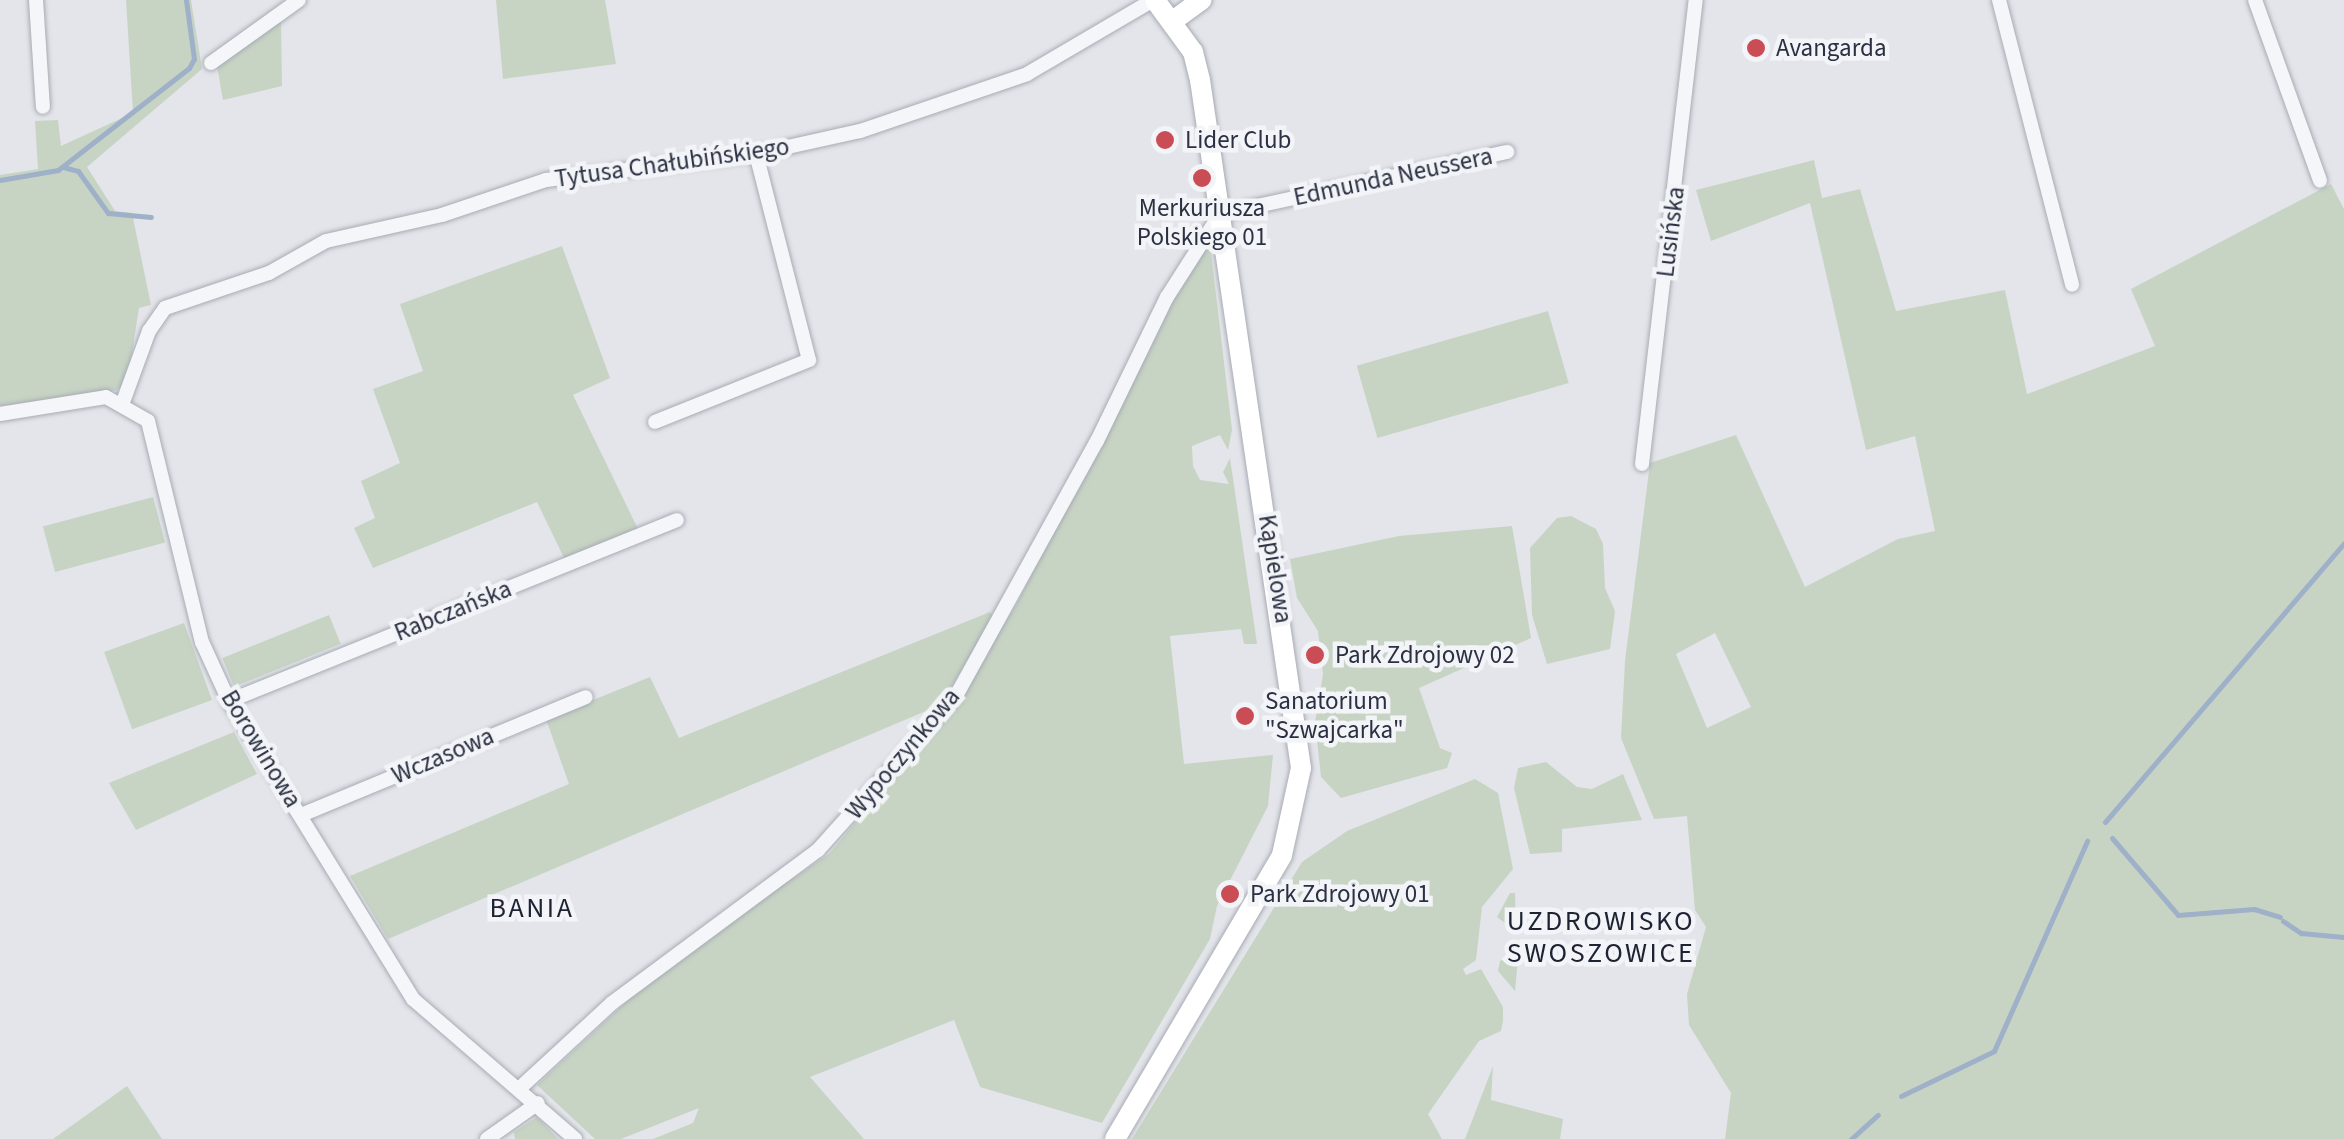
<!DOCTYPE html>
<meta charset="utf-8">
<style>
body{margin:0}
#map{position:relative;width:2344px;height:1139px;overflow:hidden;background:#e3e5ea;font-family:"Source Sans 3",sans-serif}
div>[style]{position:absolute}
.green>*{inset:0;background:#c7d4c4;transform-origin:0 0}
.stream>*{height:5px;margin:-2.5px;padding:0 2.5px;transform-origin:2.5px;border-radius:2.5px;background:#9fb0c9}
.roads{filter:drop-shadow(0 0 2px #a8abb4) drop-shadow(0 0 2px #a8abb4)}
.street>*{height:14px;margin:-7px;padding:0 7px;transform-origin:7px;border-radius:7px;background:#f5f6f9}
.secondary>*{height:20px;margin:-10px;padding:0 10px;transform-origin:10px;border-radius:10px;background:#fff}
.dots>*{width:28px;height:28px;translate:-50% -50%;box-sizing:border-box;border:5px solid #f2f4f8;border-radius:50%}
span{translate:-50% -50%;white-space:nowrap;text-align:center;line-height:1.15;-webkit-text-stroke:9px #f2f4f8;paint-order:stroke}
.poi-label{font-size:25px;color:#2b3142}
.left{translate:0 -50%;text-align:left}
.street-label{font-size:25px;color:#2b3142}
.neighbourhood-label{font-size:28px;color:#1d2333;letter-spacing:2.5px}
</style>
<div id="map">
<div class="green">
<i style="clip-path:polygon(126px 0,191px 0,202px 69px,87px 167px,115px 211px,132px 213px,151px 305px,139px 308px,128px 379px,117px 390px,0 406px,0 175px,38px 169px,35px 121px,58px 120px,61px 146px,133px 113px)"></i>
<i style="clip-path:polygon(496px 0,605px 0,616px 64px,503px 79px)"></i>
<i style="clip-path:polygon(281px 20px,282px 86px,223px 100px,217px 66px)"></i>
<i style="clip-path:polygon(evenodd,1814px 160px,1822px 198px,1860px 189px,1896px 311px,2005px 290px,2027px 394px,2155px 346px,2131px 289px,2331px 184px,2344px 209px,2344px 1139px,1725px 1139px,1731px 1093px,1689px 1025px,1687px 994px,1706px 927px,1695px 910px,1687px 816px,1654px 819px,1621px 738px,1625px 661px,1650px 463px,1736px 435px,1805px 587px,1898px 539px,1935px 531px,1915px 436px,1866px 450px,1810px 203px,1711px 241px,1696px 190px,1814px 160px,1715px 633px,1751px 707px,1707px 728px,1676px 654px,1715px 633px)"></i>
<i style="clip-path:polygon(1210px 244px,1232px 430px,1228px 450px,1220px 435px,1192px 446px,1193px 466px,1200px 480px,1229px 484px,1223px 472px,1230px 458px,1257px 644px,1244px 644px,1241px 629px,1170px 636px,1184px 764px,1273px 755px,1268px 806px,1217px 906px,1210px 939px,1102px 1123px,980px 1087px,954px 1020px,810px 1077px,864px 1139px,653px 1139px,693px 1123px,699px 1108px,621px 1139px,595px 1139px,537px 1085px,669px 962px,829px 854px,960px 697px,1016px 605px,1175px 293px)"></i>
<i style="clip-path:polygon(562px 246px,610px 378px,573px 395px,638px 529px,565px 560px,537px 502px,373px 568px,354px 528px,375px 518px,361px 481px,400px 463px,373px 389px,423px 371px,400px 304px)"></i>
<i style="left:1548px;top:311px;width:75px;height:199px;rotate:74deg"></i>
<i style="left:153px;top:497px;width:47px;height:114px;rotate:75deg"></i>
<i style="clip-path:polygon(1571px 516px,1596px 529px,1603px 544px,1605px 588px,1615px 611px,1610px 649px,1547px 664px,1532px 615px,1530px 548px,1557px 518px)"></i>
<i style="clip-path:polygon(1512px 526px,1531px 638px,1419px 688px,1440px 748px,1452px 753px,1447px 768px,1341px 798px,1321px 777px,1315px 722px,1323px 674px,1318px 631px,1297px 598px,1290px 559px,1399px 536px)"></i>
<i style="clip-path:polygon(990px 612px,994px 618px,940px 705px,388px 939px,350px 876px,569px 784px,546px 719px,650px 677px,679px 738px)"></i>
<i style="left:329px;top:615px;width:31px;height:115px;rotate:68deg"></i>
<i style="left:184px;top:623px;width:82px;height:85px;rotate:70deg"></i>
<i style="clip-path:polygon(234px 732px,257px 774px,136px 830px,109px 783px)"></i>
<i style="clip-path:polygon(1546px 762px,1577px 787px,1592px 789px,1623px 774px,1642px 820px,1562px 829px,1562px 852px,1530px 854px,1514px 788px,1518px 768px)"></i>
<i style="clip-path:polygon(1475px 779px,1498px 793px,1513px 869px,1482px 907px,1476px 960px,1463px 969px,1466px 975px,1481px 969px,1503px 1007px,1503px 1021px,1501px 1031px,1479px 1041px,1428px 1114px,1442px 1139px,1132px 1139px,1302px 862px,1347px 831px)"></i>
<i style="clip-path:polygon(1510px 893px,1515px 893px,1516px 931px,1497px 917px)"></i>
<i style="clip-path:polygon(1511px 956px,1518px 958px,1515px 991px,1498px 971px,1500px 961px)"></i>
<i style="clip-path:polygon(1493px 1066px,1491px 1100px,1563px 1119px,1560px 1139px,1465px 1139px)"></i>
<i style="clip-path:polygon(127px 1086px,162px 1139px,53px 1139px)"></i>
<i style="clip-path:polygon(537px 1117px,558px 1139px,515px 1139px,514px 1132px)"></i>
</div>
<div class="stream">
<i style="left:63px;top:167px;width:16px;rotate:15deg"></i>
<i style="left:78px;top:171px;width:52px;rotate:54.5deg"></i>
<i style="left:108px;top:213px;width:43px;rotate:5.3deg"></i>
<i style="left:0;top:180px;width:59px;rotate:-9.8deg"></i>
<i style="left:58px;top:170px;width:166px;rotate:-37.9deg"></i>
<i style="left:189px;top:68px;width:10px;rotate:-61deg"></i>
<i style="left:194px;top:59px;width:60px;rotate:-97.7deg"></i>
<i style="left:2105px;top:822px;width:367px;rotate:-49.4deg"></i>
<i style="left:2112px;top:838px;width:101px;rotate:49.4deg"></i>
<i style="left:2178px;top:915px;width:76px;rotate:-4.5deg"></i>
<i style="left:2254px;top:909px;width:27px;rotate:17deg"></i>
<i style="left:2283px;top:921px;width:22px;rotate:34deg"></i>
<i style="left:2301px;top:933px;width:43px;rotate:5.3deg"></i>
<i style="left:1901px;top:1096px;width:103px;rotate:-25.8deg"></i>
<i style="left:1994px;top:1051px;width:230px;rotate:-66.1deg"></i>
<i style="left:1851px;top:1139px;width:36px;rotate:-42deg"></i>
</div>
<div class="roads">
<div class="street">
<i style="left:36px;top:0;width:107px;rotate:86.3deg"></i>
<i style="left:1999px;top:0;width:294px;rotate:75.6deg"></i>
<i style="left:2255px;top:0;width:192px;rotate:70.2deg"></i>
<i style="left:211px;top:63px;width:108px;rotate:-35.6deg"></i>
<i style="left:123px;top:402px;width:76px;rotate:-69.9deg"></i>
<i style="left:149px;top:331px;width:28px;rotate:-55deg"></i>
<i style="left:165px;top:308px;width:110px;rotate:-18.6deg"></i>
<i style="left:269px;top:273px;width:65px;rotate:-29.3deg"></i>
<i style="left:326px;top:241px;width:119px;rotate:-12.6deg"></i>
<i style="left:442px;top:215px;width:110px;rotate:-18.6deg"></i>
<i style="left:546px;top:180px;width:212px;rotate:-7.1deg"></i>
<i style="left:756px;top:154px;width:107px;rotate:-12.5deg"></i>
<i style="left:860px;top:131px;width:176px;rotate:-18.8deg"></i>
<i style="left:1027px;top:74px;width:146px;rotate:-30.4deg"></i>
<i style="left:0;top:414px;width:107px;rotate:-9.1deg"></i>
<i style="left:106px;top:397px;width:48px;rotate:29.7deg"></i>
<i style="left:148px;top:421px;width:228px;rotate:76.3deg"></i>
<i style="left:202px;top:642px;width:65px;rotate:65.4deg"></i>
<i style="left:229px;top:701px;width:350px;rotate:58.3deg"></i>
<i style="left:413px;top:999px;width:214px;rotate:40.8deg"></i>
<i style="left:655px;top:422px;width:166px;rotate:-21.9deg"></i>
<i style="left:809px;top:360px;width:213px;rotate:-104.4deg"></i>
<i style="left:1642px;top:464px;width:467px;rotate:-83.4deg"></i>
<i style="left:229px;top:701px;width:483px;rotate:-22deg"></i>
<i style="left:301px;top:815px;width:308px;rotate:-22.5deg"></i>
<i style="left:521px;top:1087px;width:124px;rotate:-42.7deg"></i>
<i style="left:612px;top:1003px;width:257px;rotate:-36.6deg"></i>
<i style="left:818px;top:850px;width:207px;rotate:-48.1deg"></i>
<i style="left:956px;top:696px;width:291px;rotate:-61.1deg"></i>
<i style="left:1097px;top:441px;width:160px;rotate:-64.1deg"></i>
<i style="left:1167px;top:297px;width:98px;rotate:-57.4deg"></i>
<i style="left:1220px;top:214px;width:294px;rotate:-12.2deg"></i>
<i style="left:487px;top:1139px;width:62px;rotate:-35.2deg"></i>
</div>
<div class="secondary">
<i style="left:1174px;top:20px;width:34px;rotate:-36deg"></i>
<i style="left:1115px;top:1139px;width:329px;rotate:-59.5deg"></i>
<i style="left:1282px;top:855px;width:89px;rotate:-77.7deg"></i>
<i style="left:1301px;top:768px;width:695px;rotate:-98.35deg"></i>
<i style="left:1200px;top:80px;width:29px;rotate:-104deg"></i>
<i style="left:1193px;top:52px;width:64px;rotate:-126.2deg"></i>
</div>
</div>
<div class="dots">
<i style="left:1756px;top:48px;background:#ca4d55"></i>
<i style="left:1165px;top:140px;background:#ca4d55"></i>
<i style="left:1202px;top:178px;background:#ca4d55"></i>
<i style="left:1315px;top:655px;background:#ca4d55"></i>
<i style="left:1245px;top:716px;background:#ca4d55"></i>
<i style="left:1230px;top:894px;background:#ca4d55"></i>
</div>
<div class="poi-label">
<span class="left" style="left:1776px;top:48px">Avangarda</span>
<span class="left" style="left:1185px;top:140px">Lider Club</span>
<span style="left:1202px;top:223px">Merkuriusza<br>Polskiego 01</span>
<span class="left" style="left:1335px;top:655px">Park Zdrojowy 02</span>
<span class="left" style="left:1265px;top:716px">Sanatorium<br>"Szwajcarka"</span>
<span class="left" style="left:1250px;top:894px">Park Zdrojowy 01</span>
</div>
<div class="street-label">
<span style="left:672px;top:163px;rotate:-8deg">Tytusa Chałubińskiego</span>
<span style="left:1393px;top:177px;rotate:-12deg">Edmunda Neussera</span>
<span style="left:1671px;top:232px;rotate:-83deg">Lusińska</span>
<span style="left:1275px;top:569px;rotate:81deg">Kąpielowa</span>
<span style="left:453px;top:611px;rotate:-22deg">Rabczańska</span>
<span style="left:261px;top:749px;rotate:59deg">Borowinowa</span>
<span style="left:903px;top:754px;rotate:-50deg">Wypoczynkowa</span>
<span style="left:443px;top:756px;rotate:-23deg">Wczasowa</span>
</div>
<div class="neighbourhood-label">
<span style="left:532px;top:908px">BANIA</span>
<span style="left:1601px;top:937px">UZDROWISKO<br>SWOSZOWICE</span>
</div>
</div>
